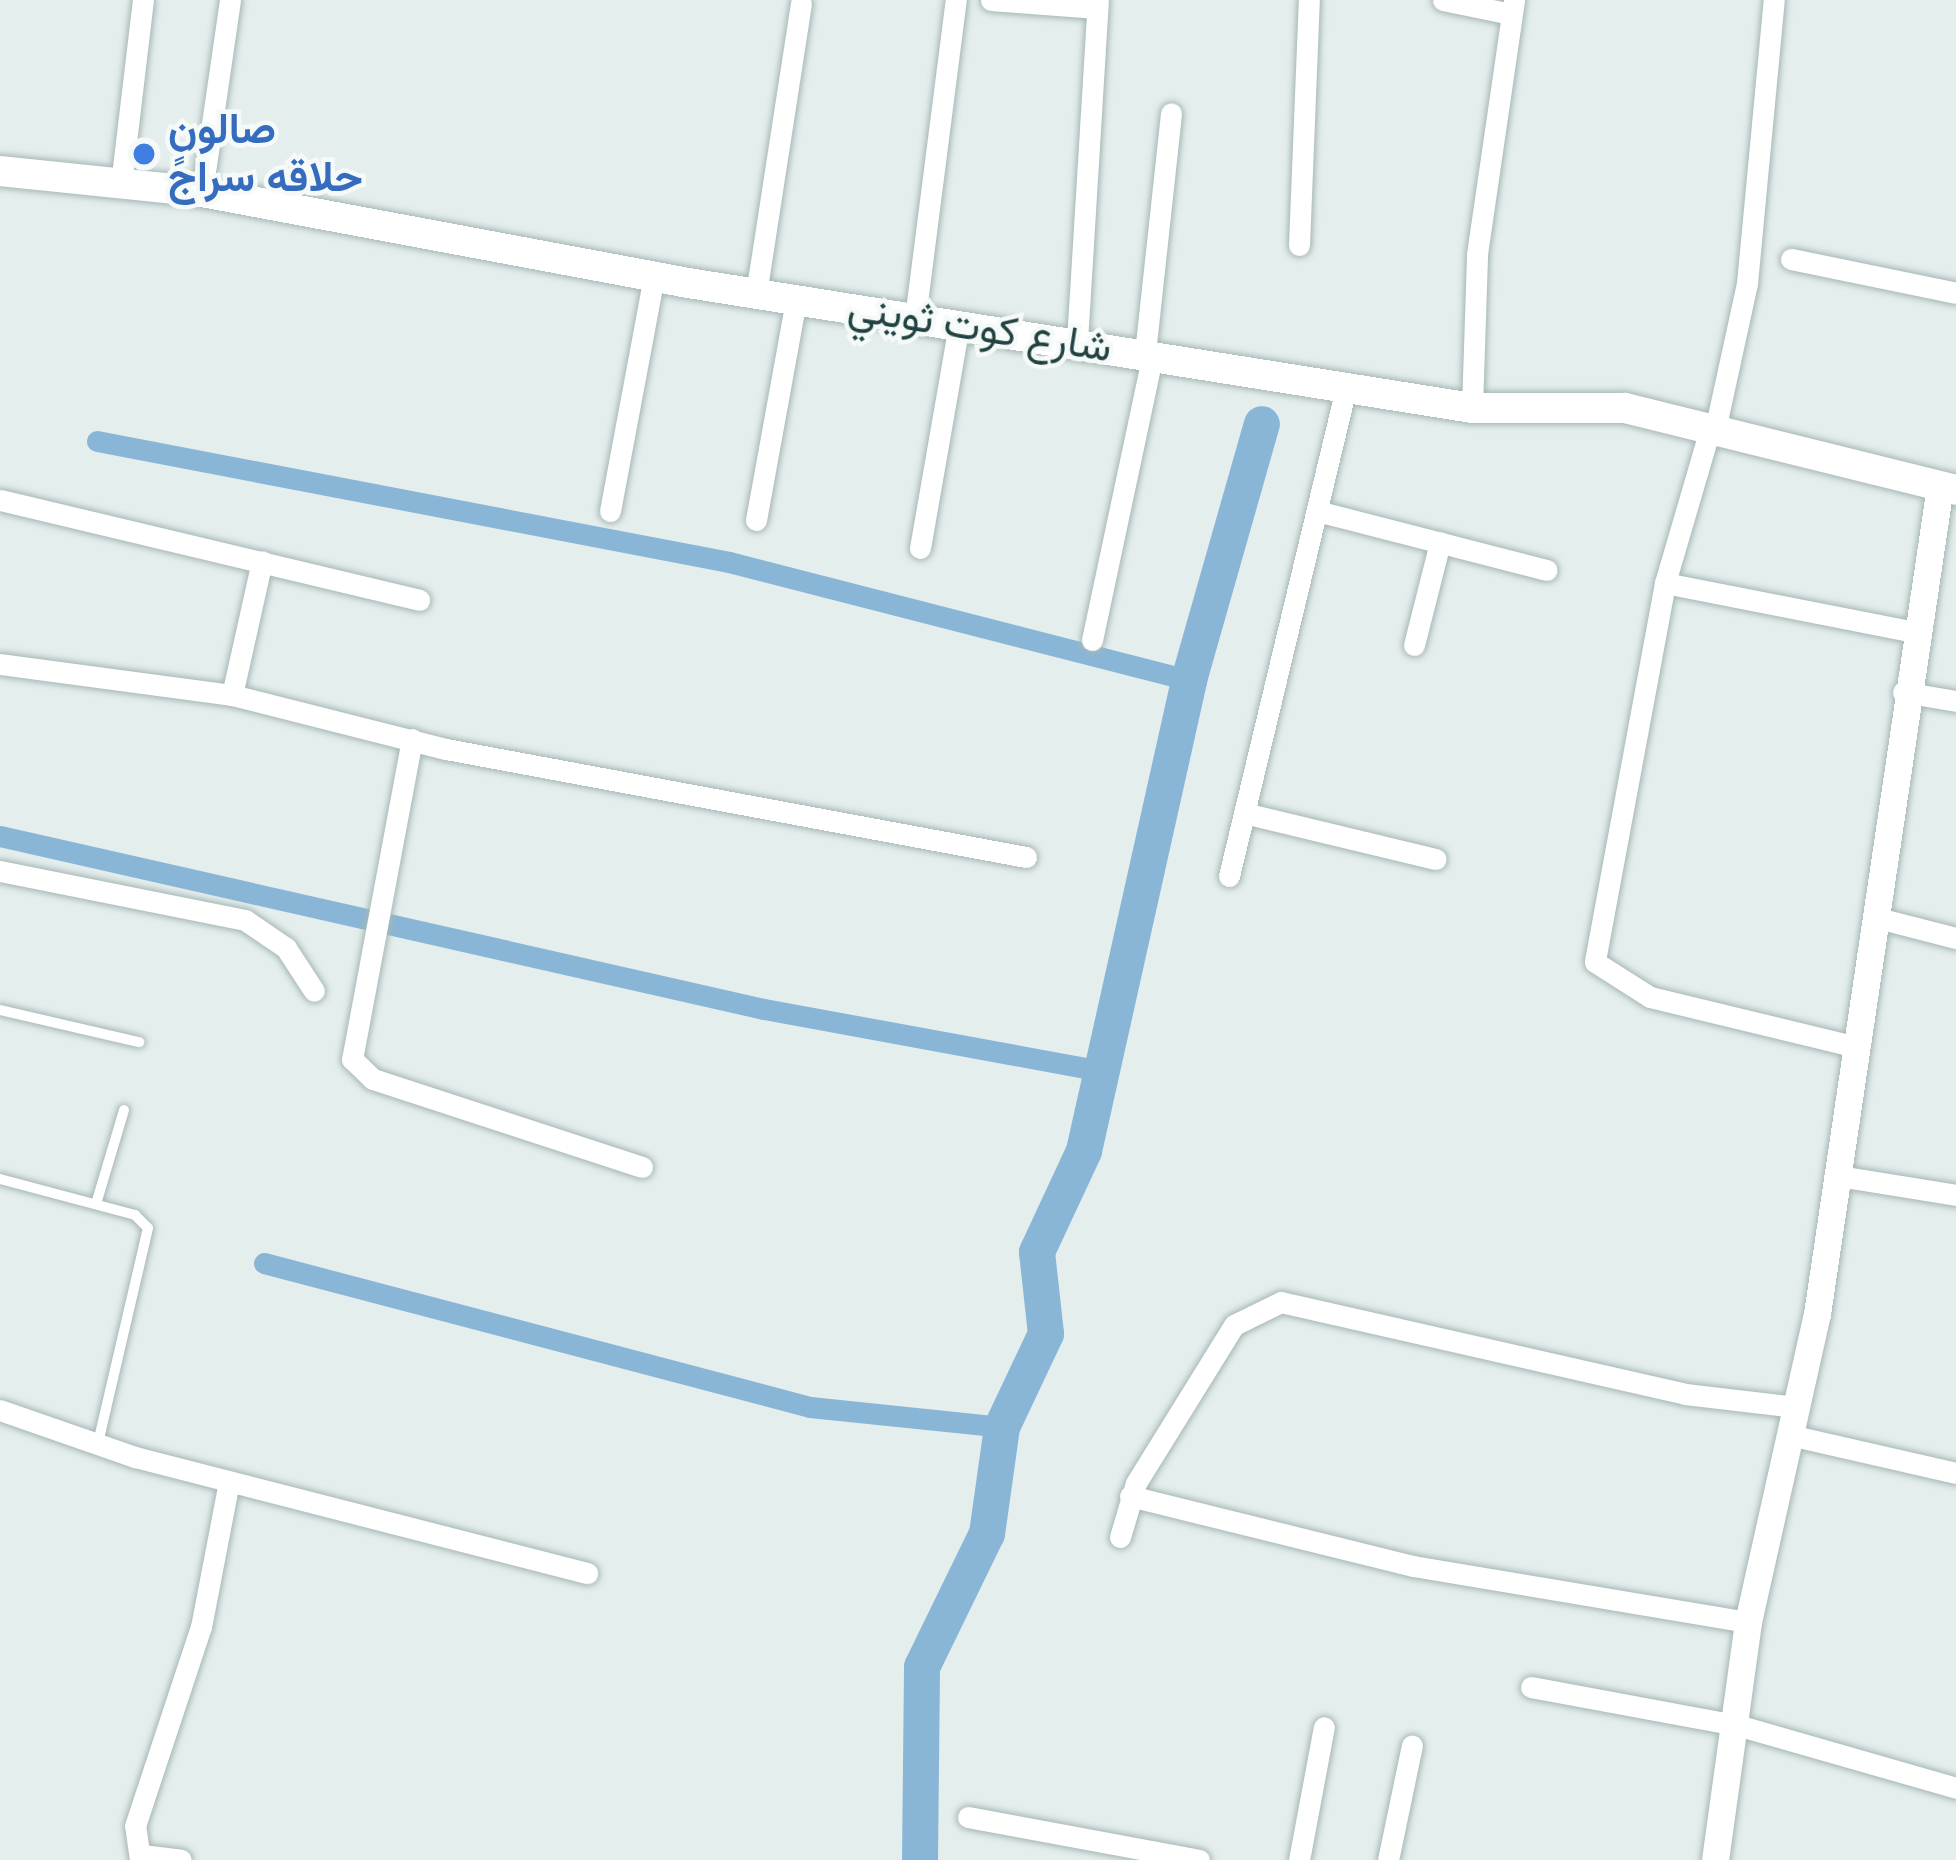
<!DOCTYPE html>
<meta charset="utf-8">
<style>
body{margin:0}
#map{position:relative;width:1956px;height:1860px;overflow:hidden;background:#e4eeed;font-family:"Nunito Sans",Vazirmatn,sans-serif}
div>[style]{position:absolute}
.canal>*{height:21px;margin:-10.5px;padding:0 10.5px;transform-origin:10.5px;border-radius:10.5px;background:#89b6d6}
.river>*{height:36px;margin:-18px;padding:0 18px;transform-origin:18px;border-radius:18px;background:#89b6d6}
.roads{filter:drop-shadow(0 0 3px #a6b7b6) drop-shadow(0 0 3px #a6b7b6)}
.service>*{height:10px;margin:-5px;padding:0 5px;transform-origin:5px;border-radius:5px;background:#fff}
.minor>*{height:21px;margin:-10.5px;padding:0 10.5px;transform-origin:10.5px;border-radius:10.5px;background:#fff}
.tertiary>*{height:27px;margin:-13.5px;padding:0 13.5px;transform-origin:13.5px;border-radius:13.5px;background:#fff}
.secondary>*{height:30px;margin:-15px;padding:0 15px;transform-origin:15px;border-radius:15px;background:#fff}
.dots>*{width:33px;height:33px;translate:-50% -50%;box-sizing:border-box;border:6px solid #f5faf9;border-radius:50%}
span{translate:-50% -50%;white-space:nowrap;text-align:center;line-height:1.15;-webkit-text-stroke:9px #f5faf9;paint-order:stroke}
.shop-label{font-size:42px;color:#366cbe;font-weight:700}
.left{translate:0 -50%;text-align:left}
.street-label{font-size:42px;color:#224242}
</style>
<div id="map">
<div class="canal">
<i style="left:97px;top:441px;width:643px;rotate:10.84deg"></i>
<i style="left:729px;top:562px;width:475px;rotate:14.4deg"></i>
<i style="left:0;top:836px;width:783px;rotate:12.76deg"></i>
<i style="left:764px;top:1009px;width:344px;rotate:10.4deg"></i>
<i style="left:264px;top:1263px;width:565px;rotate:14.77deg"></i>
<i style="left:810px;top:1407px;width:193px;rotate:5.9deg"></i>
</div>
<div class="river">
<i style="left:920px;top:1860px;width:193px;rotate:-89.4deg"></i>
<i style="left:922px;top:1667px;width:148px;rotate:-64deg"></i>
<i style="left:987px;top:1534px;width:108px;rotate:-82deg"></i>
<i style="left:1002px;top:1427px;width:103px;rotate:-64.7deg"></i>
<i style="left:1046px;top:1334px;width:82px;rotate:-96.3deg"></i>
<i style="left:1037px;top:1252px;width:111px;rotate:-65deg"></i>
<i style="left:1084px;top:1151px;width:483px;rotate:-77.4deg"></i>
<i style="left:1189px;top:680px;width:266px;rotate:-74.1deg"></i>
</div>
<div class="roads">
<div class="service">
<i style="left:0;top:1010px;width:143px;rotate:13deg"></i>
<i style="left:0;top:1179px;width:140px;rotate:14.9deg"></i>
<i style="left:135px;top:1215px;width:18px;rotate:45deg"></i>
<i style="left:148px;top:1228px;width:221px;rotate:103.1deg"></i>
<i style="left:96px;top:1204px;width:98px;rotate:-73.4deg"></i>
</div>
<div class="minor">
<i style="left:991px;top:0;width:106px;rotate:4.3deg"></i>
<i style="left:1443px;top:0;width:69px;rotate:11.6deg"></i>
<i style="left:121px;top:184px;width:185px;rotate:-83.2deg"></i>
<i style="left:202px;top:192px;width:194px;rotate:-81.7deg"></i>
<i style="left:1299px;top:245px;width:245px;rotate:-87.7deg"></i>
<i style="left:1791px;top:259px;width:168px;rotate:11.6deg"></i>
<i style="left:756px;top:294px;width:294px;rotate:-81.2deg"></i>
<i style="left:915px;top:318px;width:321px;rotate:-82.7deg"></i>
<i style="left:1077px;top:342px;width:343px;rotate:-86.5deg"></i>
<i style="left:1145px;top:353px;width:241px;rotate:-83.8deg"></i>
<i style="left:1472px;top:408px;width:154px;rotate:-88.1deg"></i>
<i style="left:1477px;top:254px;width:257px;rotate:-81.7deg"></i>
<i style="left:1710px;top:429px;width:160px;rotate:106.3deg"></i>
<i style="left:1665px;top:583px;width:385px;rotate:100.5deg"></i>
<i style="left:1595px;top:962px;width:65px;rotate:32.5deg"></i>
<i style="left:1650px;top:997px;width:213px;rotate:13.6deg"></i>
<i style="left:1715px;top:430px;width:150px;rotate:-77.7deg"></i>
<i style="left:1747px;top:283px;width:284px;rotate:-84.6deg"></i>
<i style="left:0;top:500px;width:431px;rotate:13.4deg"></i>
<i style="left:610px;top:511px;width:238px;rotate:-79.4deg"></i>
<i style="left:1317px;top:511px;width:237px;rotate:14.4deg"></i>
<i style="left:756px;top:520px;width:224px;rotate:-79.7deg"></i>
<i style="left:920px;top:548px;width:227px;rotate:-80.1deg"></i>
<i style="left:1665px;top:583px;width:255px;rotate:11.1deg"></i>
<i style="left:1092px;top:640px;width:292px;rotate:-78deg"></i>
<i style="left:1414px;top:645px;width:106px;rotate:-75.8deg"></i>
<i style="left:0;top:664px;width:234px;rotate:7.6deg"></i>
<i style="left:232px;top:695px;width:221px;rotate:14.2deg"></i>
<i style="left:446px;top:749px;width:590px;rotate:10.55deg"></i>
<i style="left:1903px;top:692px;width:54px;rotate:9.6deg"></i>
<i style="left:232px;top:695px;width:137px;rotate:-77.4deg"></i>
<i style="left:412px;top:739px;width:326px;rotate:100.6deg"></i>
<i style="left:352px;top:1059px;width:29px;rotate:44deg"></i>
<i style="left:373px;top:1079px;width:283px;rotate:18.1deg"></i>
<i style="left:1244px;top:813px;width:197px;rotate:13.5deg"></i>
<i style="left:0;top:871px;width:250px;rotate:11.3deg"></i>
<i style="left:245px;top:920px;width:50px;rotate:34.3deg"></i>
<i style="left:286px;top:948px;width:51px;rotate:56.9deg"></i>
<i style="left:1229px;top:876px;width:502px;rotate:-76.52deg"></i>
<i style="left:1874px;top:917px;width:85px;rotate:14.4deg"></i>
<i style="left:1839px;top:1176px;width:119px;rotate:9.2deg"></i>
<i style="left:0;top:1410px;width:143px;rotate:19.2deg"></i>
<i style="left:135px;top:1457px;width:467px;rotate:14.4deg"></i>
<i style="left:1790px;top:1435px;width:170px;rotate:12.9deg"></i>
<i style="left:1130px;top:1496px;width:292px;rotate:13.9deg"></i>
<i style="left:1413px;top:1566px;width:340px;rotate:9.5deg"></i>
<i style="left:1120px;top:1537px;width:56px;rotate:-73.5deg"></i>
<i style="left:1136px;top:1483px;width:186px;rotate:-58.2deg"></i>
<i style="left:1234px;top:1325px;width:52px;rotate:-26.1deg"></i>
<i style="left:1281px;top:1302px;width:414px;rotate:12.8deg"></i>
<i style="left:1685px;top:1394px;width:112px;rotate:6.7deg"></i>
<i style="left:1531px;top:1687px;width:209px;rotate:10.5deg"></i>
<i style="left:1737px;top:1725px;width:228px;rotate:16deg"></i>
<i style="left:968px;top:1817px;width:235px;rotate:10.5deg"></i>
<i style="left:142px;top:1855px;width:39px;rotate:7deg"></i>
<i style="left:140px;top:1860px;width:34px;rotate:-98deg"></i>
<i style="left:135px;top:1826px;width:210px;rotate:-71.7deg"></i>
<i style="left:201px;top:1627px;width:148px;rotate:-79.1deg"></i>
<i style="left:1299px;top:1860px;width:135px;rotate:-79.4deg"></i>
<i style="left:1388px;top:1860px;width:117px;rotate:-78.2deg"></i>
</div>
<div class="tertiary">
<i style="left:1715px;top:1860px;width:240px;rotate:-82.1deg"></i>
<i style="left:1748px;top:1622px;width:316px;rotate:-77.4deg"></i>
<i style="left:1817px;top:1314px;width:837px;rotate:-81.55deg"></i>
</div>
<div class="secondary">
<i style="left:0;top:171px;width:203px;rotate:5.9deg"></i>
<i style="left:202px;top:192px;width:488px;rotate:10.6deg"></i>
<i style="left:682px;top:282px;width:800px;rotate:9.06deg"></i>
<i style="left:1472px;top:408px;width:153px"></i>
<i style="left:1625px;top:408px;width:341px;rotate:13.9deg"></i>
</div>
</div>
<div class="dots">
<i style="left:144px;top:154px;background:#3f7fe0"></i>
</div>
<div class="shop-label">
<span class="left" style="left:168px;top:154px">صالون<br>حلاقه سراجً</span>
</div>
<div class="street-label">
<span style="left:980px;top:328px;rotate:9deg">شارع كوت ثويني</span>
</div>
</div>
